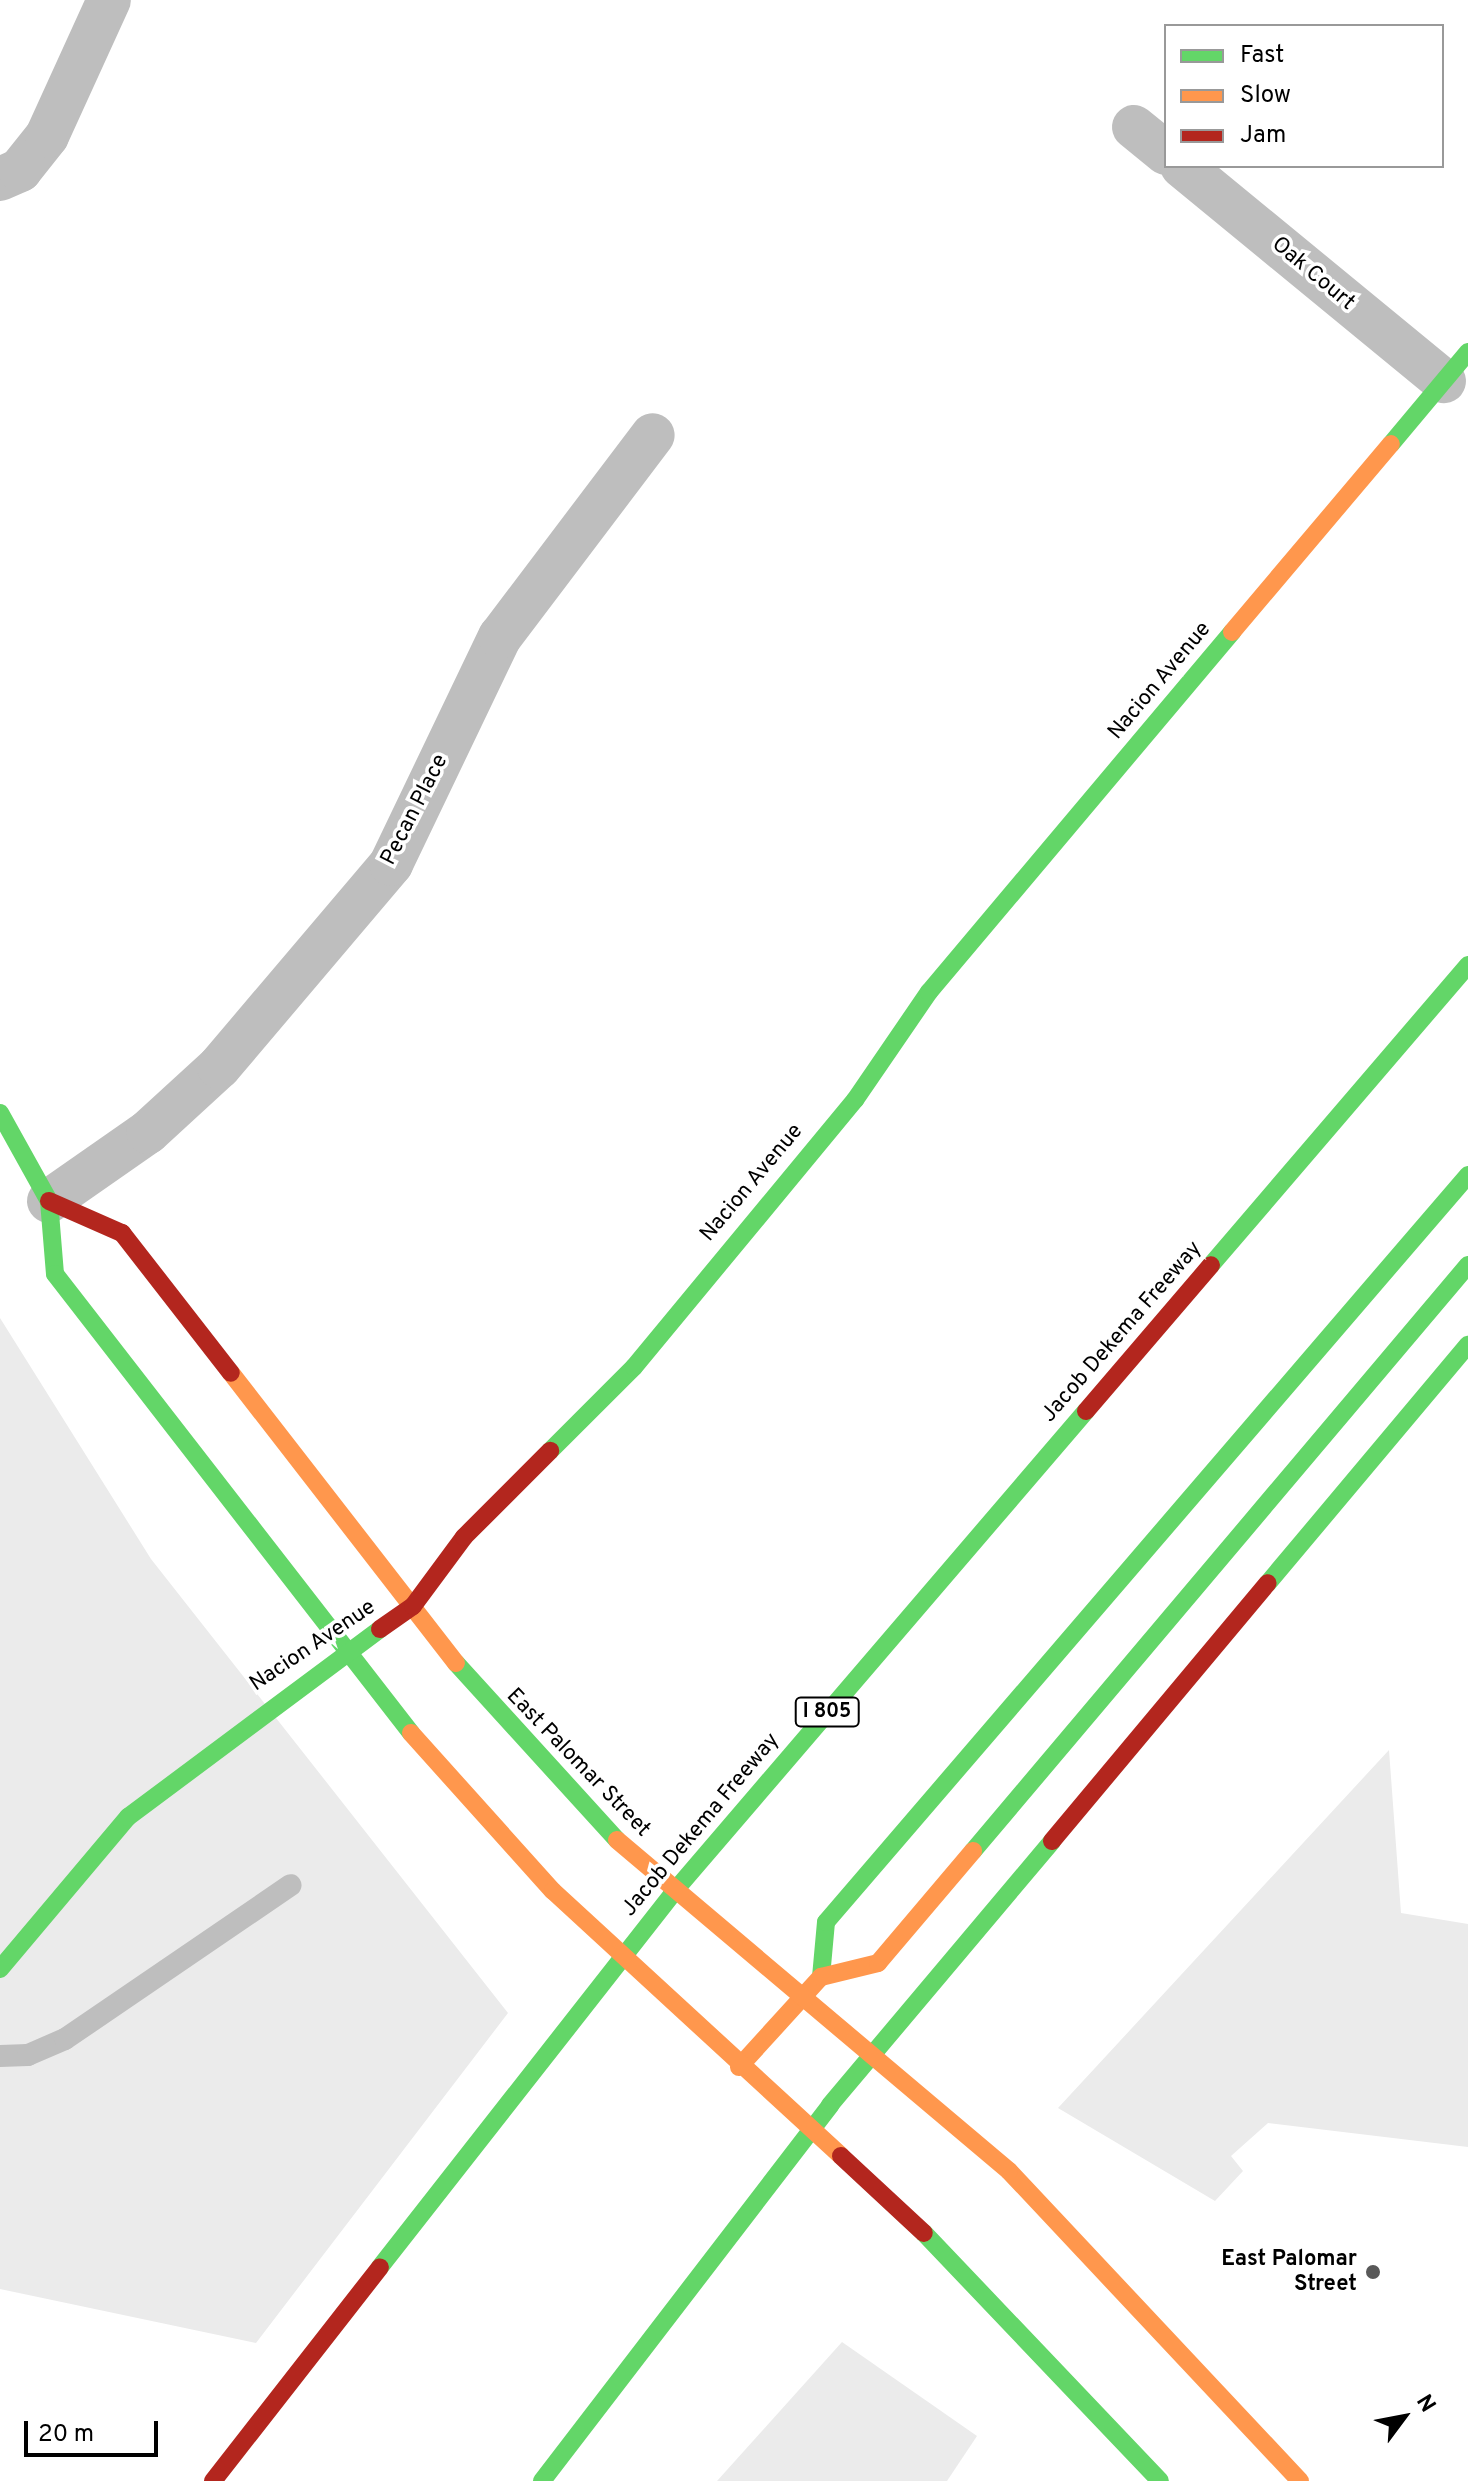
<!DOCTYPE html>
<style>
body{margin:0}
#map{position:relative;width:1468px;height:2481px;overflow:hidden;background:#fff;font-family:Overpass,sans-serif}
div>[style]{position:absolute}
.green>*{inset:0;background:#ebebeb}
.lane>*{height:22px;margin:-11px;padding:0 11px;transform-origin:11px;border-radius:11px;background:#bebebe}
.street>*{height:44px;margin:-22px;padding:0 22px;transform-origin:22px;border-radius:22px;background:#bebebe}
.fast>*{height:18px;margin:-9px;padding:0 9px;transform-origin:9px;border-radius:9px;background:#63d668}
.slow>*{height:18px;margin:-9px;padding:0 9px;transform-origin:9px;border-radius:9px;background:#ff974d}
.jam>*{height:18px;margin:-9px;padding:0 9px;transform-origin:9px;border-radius:9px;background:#b3261e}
.slow-bridge>*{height:18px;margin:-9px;padding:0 9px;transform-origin:9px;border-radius:9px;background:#ff974d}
.jam-bridge>*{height:18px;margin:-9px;padding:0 9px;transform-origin:9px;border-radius:9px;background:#b3261e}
.dots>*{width:22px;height:22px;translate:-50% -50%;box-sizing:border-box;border:4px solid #fff;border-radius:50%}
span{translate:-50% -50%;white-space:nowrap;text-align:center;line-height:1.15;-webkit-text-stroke:7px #fff;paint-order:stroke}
.shield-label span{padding:2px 6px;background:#fff;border:2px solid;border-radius:6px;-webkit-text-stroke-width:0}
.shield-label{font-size:20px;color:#000;font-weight:700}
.street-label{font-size:22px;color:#000}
.poi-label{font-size:22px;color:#000;font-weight:700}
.right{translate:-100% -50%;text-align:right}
.legend{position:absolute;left:1164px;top:24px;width:280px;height:144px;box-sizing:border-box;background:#fff;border:2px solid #999;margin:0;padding:10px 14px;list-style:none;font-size:24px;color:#000}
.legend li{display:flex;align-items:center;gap:16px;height:40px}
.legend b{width:40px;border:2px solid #999}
.north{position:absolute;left:1364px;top:2377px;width:80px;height:80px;-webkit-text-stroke:6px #fff;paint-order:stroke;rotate:58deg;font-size:22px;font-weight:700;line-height:32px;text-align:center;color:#000}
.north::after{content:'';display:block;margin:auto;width:28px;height:36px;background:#000;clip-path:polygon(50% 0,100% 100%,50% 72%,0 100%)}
.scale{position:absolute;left:24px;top:2421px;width:134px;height:36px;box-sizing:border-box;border:4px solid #000;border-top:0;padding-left:10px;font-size:24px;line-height:28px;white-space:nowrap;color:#000;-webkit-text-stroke:6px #fff;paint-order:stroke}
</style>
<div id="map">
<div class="green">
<i style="clip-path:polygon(0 1318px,151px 1559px,508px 2013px,256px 2343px,0 2289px)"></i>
<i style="clip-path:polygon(1389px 1750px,1401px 1913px,1468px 1924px,1468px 2147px,1268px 2123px,1231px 2156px,1243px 2171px,1215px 2201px,1058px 2108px)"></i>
<i style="clip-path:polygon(842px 2342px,977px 2436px,947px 2481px,717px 2481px)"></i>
</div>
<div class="lane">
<i style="left:0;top:2056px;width:28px;rotate:-2deg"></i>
<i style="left:28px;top:2055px;width:40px;rotate:-23.4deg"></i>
<i style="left:65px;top:2039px;width:273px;rotate:-34.3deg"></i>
</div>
<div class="street">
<i style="left:1134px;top:127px;width:41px;rotate:39.1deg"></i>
<i style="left:1182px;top:166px;width:339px;rotate:39.4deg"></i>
<i style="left:0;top:179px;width:22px;rotate:-24deg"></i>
<i style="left:20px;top:170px;width:43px;rotate:-51.5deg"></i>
<i style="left:47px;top:136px;width:149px;rotate:-65.5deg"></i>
<i style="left:49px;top:1201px;width:121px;rotate:-34.9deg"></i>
<i style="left:148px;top:1132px;width:96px;rotate:-42.5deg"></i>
<i style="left:219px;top:1067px;width:266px;rotate:-49.7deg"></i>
<i style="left:391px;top:864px;width:252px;rotate:-64.4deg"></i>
<i style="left:500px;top:637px;width:253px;rotate:-52.9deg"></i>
</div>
<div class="fast">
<i style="left:1391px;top:444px;width:120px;rotate:-50.1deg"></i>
<i style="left:0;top:1113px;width:101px;rotate:60.9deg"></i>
<i style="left:49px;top:1201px;width:73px;rotate:85.3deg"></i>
<i style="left:55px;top:1274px;width:581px;rotate:52.2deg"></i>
<i style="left:1211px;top:1265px;width:395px;rotate:-49.4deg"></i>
<i style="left:550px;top:1451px;width:119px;rotate:-45deg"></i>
<i style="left:634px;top:1367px;width:347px;rotate:-50.4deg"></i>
<i style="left:855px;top:1100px;width:131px;rotate:-55.6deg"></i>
<i style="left:929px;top:992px;width:471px;rotate:-49.9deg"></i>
<i style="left:1268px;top:1583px;width:311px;rotate:-50deg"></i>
<i style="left:456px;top:1663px;width:239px;rotate:47.7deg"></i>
<i style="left:973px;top:1851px;width:767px;rotate:-49.81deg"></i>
<i style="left:0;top:1969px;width:199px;rotate:-49.9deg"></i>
<i style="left:128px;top:1817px;width:314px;rotate:-36.7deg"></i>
<i style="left:821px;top:1977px;width:55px;rotate:-84.8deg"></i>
<i style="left:826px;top:1922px;width:985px;rotate:-49.32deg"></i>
<i style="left:924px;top:2233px;width:342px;rotate:46.4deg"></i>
<i style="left:380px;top:2267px;width:474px;rotate:-51.9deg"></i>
<i style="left:672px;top:1894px;width:636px;rotate:-49.4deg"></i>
<i style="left:542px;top:2481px;width:474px;rotate:-52.5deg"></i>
<i style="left:830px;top:2105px;width:345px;rotate:-49.9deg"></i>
</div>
<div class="slow">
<i style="left:1232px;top:632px;width:246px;rotate:-49.8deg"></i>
<i style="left:231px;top:1373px;width:367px;rotate:52.2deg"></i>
<i style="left:411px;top:1733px;width:212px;rotate:48.1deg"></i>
<i style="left:739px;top:2067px;width:122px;rotate:-47.7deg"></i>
<i style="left:821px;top:1977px;width:59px;rotate:-13.8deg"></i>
<i style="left:878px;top:1963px;width:147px;rotate:-49.7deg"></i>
<i style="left:1009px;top:2171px;width:425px;rotate:46.8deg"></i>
</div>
<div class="jam">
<i style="left:49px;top:1201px;width:80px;rotate:23.7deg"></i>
<i style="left:122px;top:1233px;width:177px;rotate:52.1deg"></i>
<i style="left:1086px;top:1411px;width:192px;rotate:-49.4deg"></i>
<i style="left:380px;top:1629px;width:40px;rotate:-34.9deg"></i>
<i style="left:413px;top:1606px;width:86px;rotate:-53.5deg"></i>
<i style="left:464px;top:1537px;width:122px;rotate:-45deg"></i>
<i style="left:1052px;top:1841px;width:336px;rotate:-50.1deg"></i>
<i style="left:213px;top:2481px;width:271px;rotate:-52deg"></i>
</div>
<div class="slow-bridge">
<i style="left:617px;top:1840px;width:513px;rotate:40.18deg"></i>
<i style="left:553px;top:1891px;width:391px;rotate:42.6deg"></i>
</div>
<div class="jam-bridge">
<i style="left:841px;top:2156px;width:113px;rotate:42.9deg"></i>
</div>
<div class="dots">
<i style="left:1373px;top:2272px;background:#595959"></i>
</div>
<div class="shield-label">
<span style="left:827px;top:1712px">I 805</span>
</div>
<div class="street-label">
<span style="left:1313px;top:274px;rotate:40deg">Oak Court</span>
<span style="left:1160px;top:681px;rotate:-50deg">Nacion Avenue</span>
<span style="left:415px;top:810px;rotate:-63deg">Pecan Place</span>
<span style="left:752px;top:1183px;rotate:-50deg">Nacion Avenue</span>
<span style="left:1122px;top:1332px;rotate:-49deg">Jacob Dekema Freeway</span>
<span style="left:313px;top:1646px;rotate:-34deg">Nacion Avenue</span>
<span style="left:578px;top:1763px;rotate:46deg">East Palomar Street</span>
<span style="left:701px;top:1825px;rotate:-50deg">Jacob Dekema Freeway</span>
</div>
<div class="poi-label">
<span class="right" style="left:1357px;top:2272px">East Palomar<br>Street</span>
</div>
<ul class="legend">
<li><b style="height:10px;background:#63d668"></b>Fast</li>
<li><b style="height:10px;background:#ff974d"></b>Slow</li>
<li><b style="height:10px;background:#b3261e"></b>Jam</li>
</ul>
<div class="north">N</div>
<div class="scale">20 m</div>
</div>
